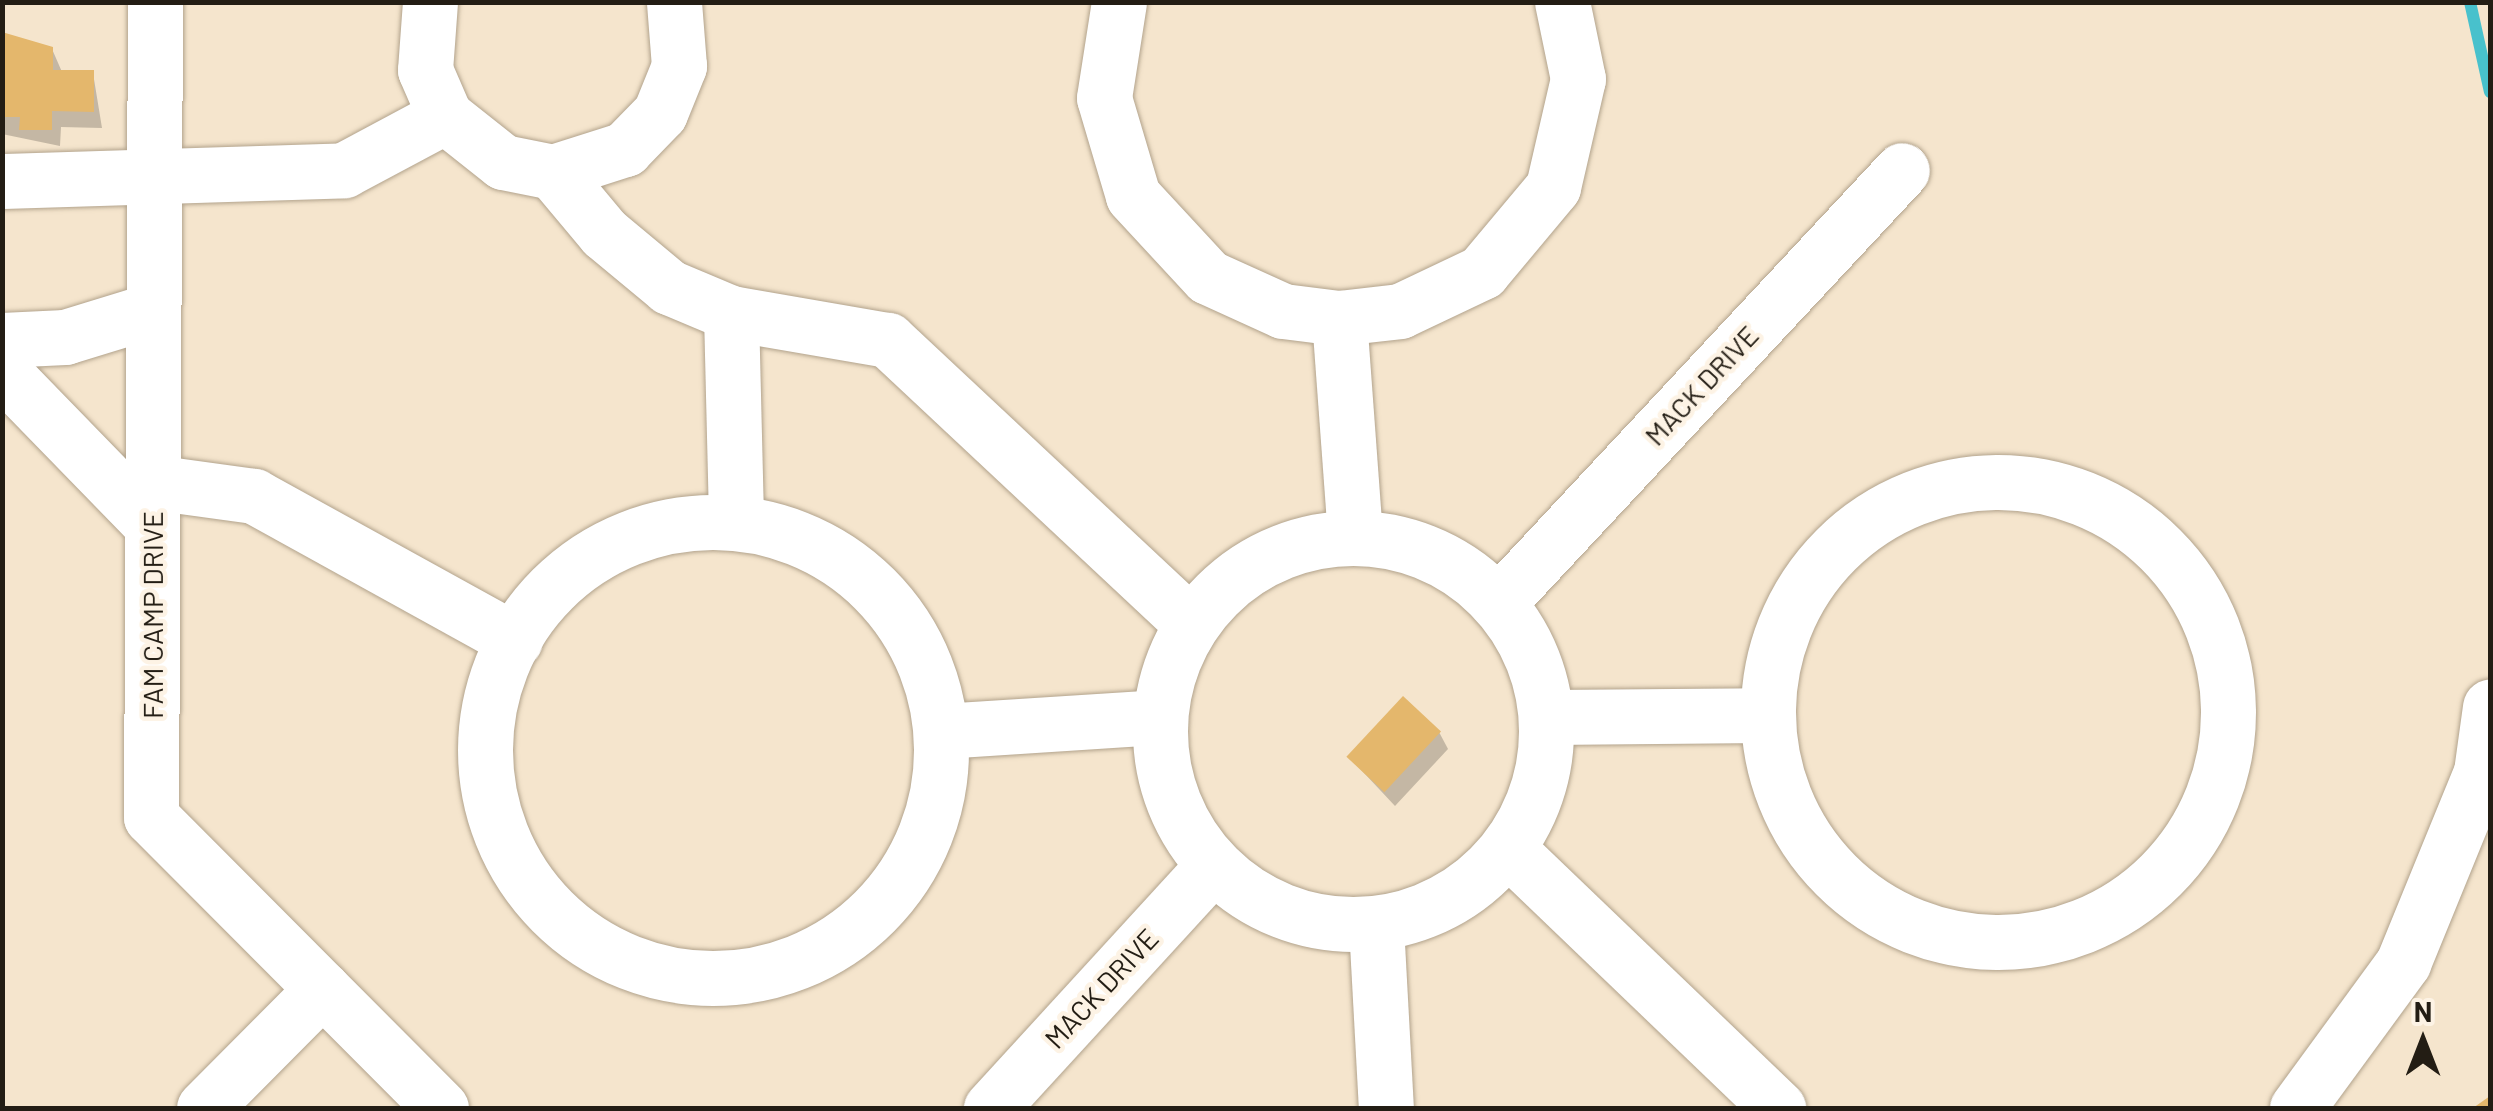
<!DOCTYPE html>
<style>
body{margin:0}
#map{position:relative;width:2493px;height:1111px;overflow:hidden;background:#f5e5cd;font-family:Barlow,sans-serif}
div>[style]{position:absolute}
.shadow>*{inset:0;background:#0003}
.stream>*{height:12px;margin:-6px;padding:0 6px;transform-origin:6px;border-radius:6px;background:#48c1cc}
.building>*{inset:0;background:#e4b76c;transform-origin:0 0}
.roads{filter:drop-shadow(0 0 2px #b2a38c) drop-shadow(0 0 2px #b2a38c)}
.minor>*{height:55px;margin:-27.5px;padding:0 27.5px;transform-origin:27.5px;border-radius:27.5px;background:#fff}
.minor>.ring{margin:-27.5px;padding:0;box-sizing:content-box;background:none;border:55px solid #fff;border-radius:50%}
span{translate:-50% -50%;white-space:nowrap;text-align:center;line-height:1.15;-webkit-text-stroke:9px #fdf3e5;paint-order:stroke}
.street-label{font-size:28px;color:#231d14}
.frame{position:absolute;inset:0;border:5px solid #231d14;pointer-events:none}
.north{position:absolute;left:2373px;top:991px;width:100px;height:100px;-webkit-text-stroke:8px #fdf3e5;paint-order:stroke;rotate:0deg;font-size:28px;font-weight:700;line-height:40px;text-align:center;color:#231d14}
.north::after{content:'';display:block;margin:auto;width:35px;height:45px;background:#231d14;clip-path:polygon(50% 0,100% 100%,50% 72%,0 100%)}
</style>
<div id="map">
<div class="shadow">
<i style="clip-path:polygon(2px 34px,52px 49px,62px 72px,93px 73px,102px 128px,61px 127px,60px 146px,2px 134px)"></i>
<i style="clip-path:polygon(1439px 732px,1448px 749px,1395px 806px,1350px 758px)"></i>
</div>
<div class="stream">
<i style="left:2470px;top:2px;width:92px;rotate:77.5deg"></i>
</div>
<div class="building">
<i style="clip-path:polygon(2px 32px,53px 47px,53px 70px,94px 70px,94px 112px,52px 111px,52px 130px,19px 130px,20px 117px,2px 117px)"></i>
<i style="left:1403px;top:696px;width:52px;height:83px;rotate:43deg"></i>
<i style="clip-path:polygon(2490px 1096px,2490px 1108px,2473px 1108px)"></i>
</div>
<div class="roads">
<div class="minor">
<i style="left:155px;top:2px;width:815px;rotate:90.28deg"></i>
<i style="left:151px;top:817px;width:411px;rotate:45.1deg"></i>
<i style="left:430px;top:2px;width:68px;rotate:94.2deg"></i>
<i style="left:425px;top:70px;width:50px;rotate:66.5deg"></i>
<i style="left:445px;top:116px;width:74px;rotate:38.4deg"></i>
<i style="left:503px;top:162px;width:51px;rotate:11.3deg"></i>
<i style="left:553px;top:172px;width:76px;rotate:-17.7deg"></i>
<i style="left:625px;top:149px;width:50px;rotate:-45.8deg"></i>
<i style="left:660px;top:113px;width:51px;rotate:-68deg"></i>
<i style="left:679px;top:66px;width:64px;rotate:-94.5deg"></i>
<i style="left:1119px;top:2px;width:97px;rotate:98.9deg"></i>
<i style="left:1104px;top:98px;width:102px;rotate:73.5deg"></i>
<i style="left:1133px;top:196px;width:110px;rotate:47.2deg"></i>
<i style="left:1208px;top:277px;width:82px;rotate:24.4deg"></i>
<i style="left:1283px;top:311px;width:56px;rotate:7.1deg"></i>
<i style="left:1339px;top:318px;width:61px;rotate:-6.5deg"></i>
<i style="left:1400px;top:311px;width:91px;rotate:-25.4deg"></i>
<i style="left:1482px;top:272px;width:111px;rotate:-50.1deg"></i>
<i style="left:1553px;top:187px;width:111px;rotate:-77deg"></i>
<i style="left:1578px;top:79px;width:79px;rotate:-101.7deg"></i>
<i style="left:553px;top:172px;width:80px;rotate:50.1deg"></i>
<i style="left:604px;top:233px;width:85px;rotate:39.7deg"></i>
<i style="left:669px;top:287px;width:67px;rotate:22.8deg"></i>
<i style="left:731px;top:313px;width:210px;rotate:88.6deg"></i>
<i style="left:2px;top:181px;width:342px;rotate:-1.8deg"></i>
<i style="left:344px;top:170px;width:115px;rotate:-28.1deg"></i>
<i style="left:731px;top:313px;width:159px;rotate:9.8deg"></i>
<i style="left:888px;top:340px;width:416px;rotate:43.1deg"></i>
<i style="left:1339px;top:318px;width:219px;rotate:85.8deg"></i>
<i style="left:2px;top:340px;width:63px;rotate:-2.7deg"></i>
<i style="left:65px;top:337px;width:92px;rotate:-17.1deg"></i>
<i style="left:2px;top:371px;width:215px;rotate:45.8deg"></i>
<i style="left:152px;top:482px;width:103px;rotate:7.8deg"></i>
<i style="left:254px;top:496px;width:298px;rotate:28.9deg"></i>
<i class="ring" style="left:1768px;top:482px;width:405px;height:405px"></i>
<i class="ring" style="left:485px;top:522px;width:401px;height:401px"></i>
<i class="ring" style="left:1160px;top:538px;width:331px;height:331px"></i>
<i style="left:1500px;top:601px;width:589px;rotate:-46.99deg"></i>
<i style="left:1549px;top:717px;width:216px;rotate:-0.5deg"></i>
<i style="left:942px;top:731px;width:215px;rotate:-3.7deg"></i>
<i style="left:1509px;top:850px;width:373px;rotate:43.8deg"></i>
<i style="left:1376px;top:925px;width:183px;rotate:86.9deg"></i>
<i style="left:204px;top:1108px;width:168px;rotate:-45.2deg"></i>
<i style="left:991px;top:1108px;width:327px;rotate:-47.5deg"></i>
<i style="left:2297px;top:1108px;width:180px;rotate:-53.8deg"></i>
<i style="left:2403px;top:963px;width:206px;rotate:-67.8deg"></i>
<i style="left:2481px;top:772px;width:66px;rotate:-82.1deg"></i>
</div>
</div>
<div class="street-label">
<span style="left:1701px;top:385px;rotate:-47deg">MACK DRIVE</span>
<span style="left:152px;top:615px;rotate:-90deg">FAM CAMP DRIVE</span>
<span style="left:1101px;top:988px;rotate:-47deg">MACK DRIVE</span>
</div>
<div class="frame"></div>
<div class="north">N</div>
</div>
